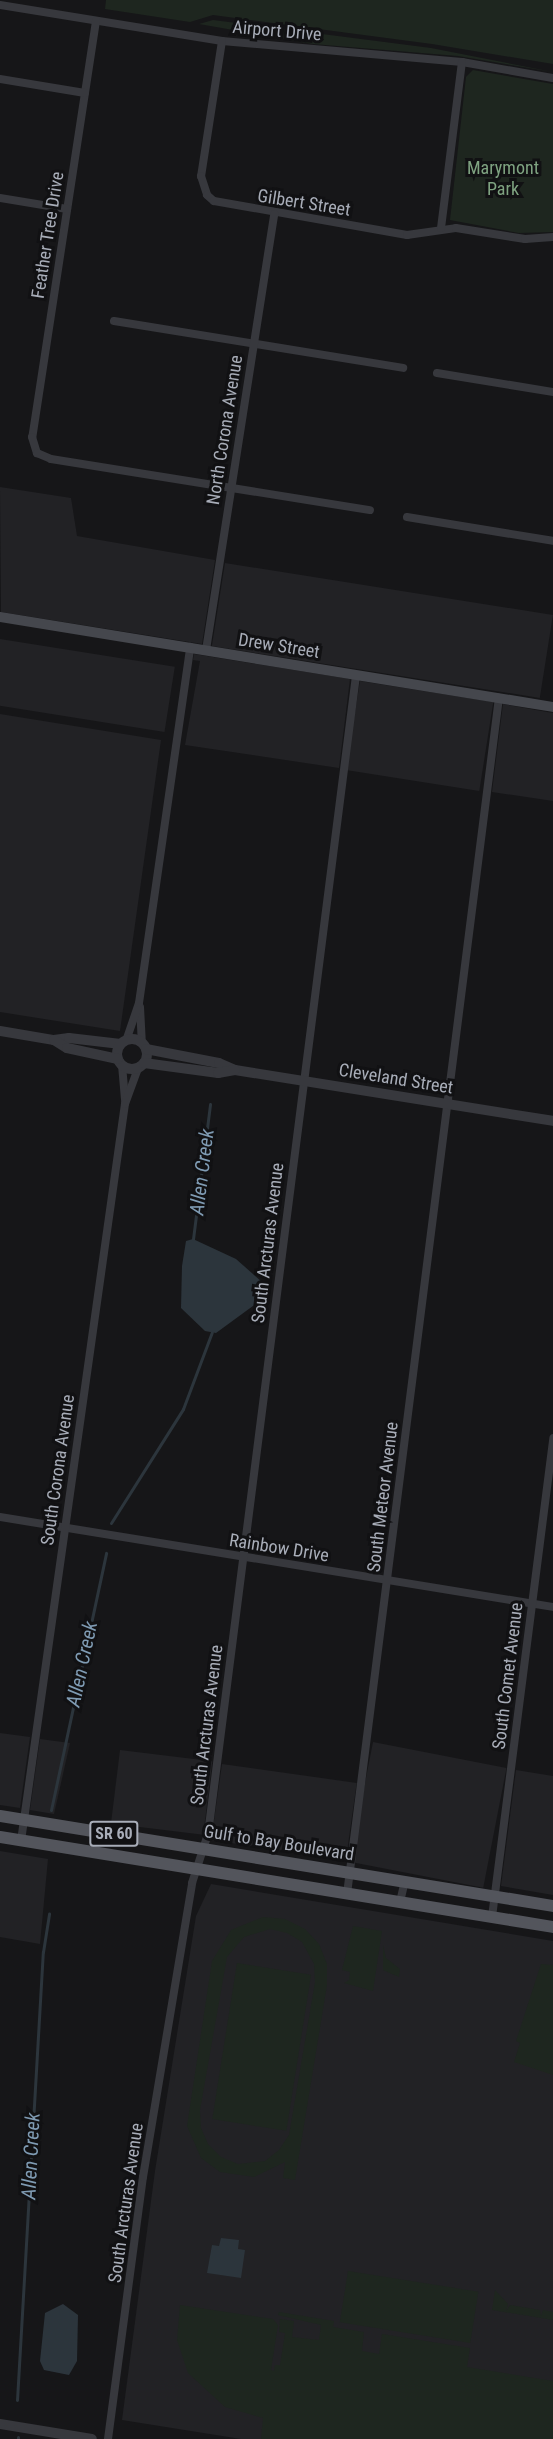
<!DOCTYPE html>
<style>
body{margin:0}
#map{position:relative;width:553px;height:2439px;overflow:hidden;background:#161618;font-family:"Roboto Condensed",sans-serif}
div>[style]{position:absolute}
.built>*{inset:0;background:#222225;transform-origin:0 0}
.green>*{inset:0;background:#1e261f;transform-origin:0 0}
.water>*{inset:0;background:#2c353c}
.stream>*{height:3px;margin:-1.5px;padding:0 1.5px;transform-origin:1.5px;border-radius:1.5px;background:#2c353c}
.minor>*{height:8px;margin:-4px;padding:0 4px;transform-origin:4px;border-radius:4px;background:#37383d}
.tertiary>*{height:10px;margin:-5px;padding:0 5px;transform-origin:5px;border-radius:5px;background:#37383d}
.tertiary>.ring{margin:-5px;padding:0;box-sizing:content-box;background:none;border:10px solid #37383d;border-radius:50%}
.secondary>*{height:10px;margin:-5px;padding:0 5px;transform-origin:5px;border-radius:5px;background:#45474d}
.primary>*{height:12px;margin:-6px;padding:0 6px;transform-origin:6px;border-radius:6px;background:#53555c}
span{translate:-50% -50%;white-space:nowrap;text-align:center;line-height:1.15;-webkit-text-stroke:6px #111113;paint-order:stroke}
.shield-label span{padding:2px 4px;background:#111113;border:2px solid;border-radius:4px;-webkit-text-stroke-width:0}
.shield-label{font-size:16px;color:#a8adb8;font-weight:700}
.street-label{font-size:18px;color:#a8adb8}
.park-label{font-size:18px;color:#7fa381}
.water-label{font-size:20px;color:#7f9bb3;font-style:italic}
</style>
<div id="map">
<div class="built">
<i style="clip-path:polygon(0 487px,71px 498px,77px 536px,215px 560px,202px 644px,1px 612px)"></i>
<i style="left:225px;top:563px;width:332px;height:84px;rotate:9deg"></i>
<i style="left:0;top:639px;width:177px;height:66px;rotate:9deg"></i>
<i style="clip-path:polygon(194px 654px,350px 679px,339px 768px,185px 745px,200px 661px,193px 660px)"></i>
<i style="left:360px;top:681px;width:135px;height:90px;rotate:9deg"></i>
<i style="clip-path:polygon(503px 704px,553px 713px,553px 801px,492px 792px)"></i>
<i style="clip-path:polygon(0 714px,161px 740px,120px 1031px,0 1012px)"></i>
<i style="clip-path:polygon(0 1733px,30px 1737px,20px 1808px,0 1805px)"></i>
<i style="clip-path:polygon(40px 1739px,70px 1743px,54px 1814px,30px 1810px)"></i>
<i style="left:373px;top:1742px;width:136px;height:122px;rotate:11deg"></i>
<i style="left:120px;top:1750px;width:93px;height:74px;rotate:7deg"></i>
<i style="left:222px;top:1764px;width:136px;height:77px;rotate:8deg"></i>
<i style="clip-path:polygon(516px 1770px,553px 1776px,553px 1895px,501px 1886px)"></i>
<i style="clip-path:polygon(0 1851px,48px 1859px,40px 1944px,0 1937px)"></i>
<i style="clip-path:polygon(211px 1884px,553px 1941px,553px 2439px,241px 2439px,122px 2420px,155px 2171px,196px 1916px)"></i>
</div>
<div class="green">
<i style="clip-path:polygon(106px 0,553px 0,553px 64px,432px 44px,213px 15px,190px 22px,105px 9px)"></i>
<i style="clip-path:polygon(213px 20px,431px 48px,553px 72px,458px 56px,313px 44px,199px 24px)"></i>
<i style="clip-path:polygon(473px 70px,553px 84px,553px 232px,519px 233px,450px 220px,466px 77px)"></i>
<i style="clip-path:polygon(evenodd,263px 1917px,285px 1919px,305px 1929px,319px 1944px,327px 1964px,327px 1985px,295px 2180px,283px 2178px,285px 2162px,254px 2177px,220px 2172px,201px 2158px,187px 2126px,212px 1961px,231px 1930px,263px 1917px,270px 1929px,287px 1933px,302px 1942px,314px 1964px,315px 1982px,289px 2135px,279px 2150px,265px 2161px,238px 2164px,221px 2157px,208px 2144px,201px 2128px,200px 2110px,227px 1957px,244px 1937px,270px 1929px)"></i>
<i style="clip-path:polygon(353px 1926px,382px 1931px,373px 1991px,344px 1983px,349px 1980px,350px 1972px,342px 1970px)"></i>
<i style="clip-path:polygon(383px 1945px,386px 1958px,400px 1969px,399px 1977px,383px 1970px)"></i>
<i style="left:237px;top:1963px;width:75px;height:158px;rotate:9deg"></i>
<i style="clip-path:polygon(541px 1964px,553px 1965px,553px 2075px,514px 2062px,520px 2043px,516px 2041px)"></i>
<i style="left:348px;top:2271px;width:132px;height:52px;rotate:9deg"></i>
<i style="clip-path:polygon(495px 2290px,508px 2304px,506px 2311px,510px 2305px,540px 2310px,541px 2316px,543px 2310px,553px 2312px,553px 2320px,492px 2310px)"></i>
<i style="clip-path:polygon(180px 2305px,273px 2319px,278px 2325px,271px 2370px,274px 2371px,275px 2365px,280px 2365px,285px 2333px,279px 2332px,280px 2319px,294px 2321px,292px 2337px,319px 2340px,321px 2325px,278px 2315px,279px 2312px,334px 2321px,333px 2327px,364px 2332px,362px 2351px,379px 2354px,382px 2334px,470px 2348px,467px 2367px,553px 2381px,553px 2439px,261px 2439px,263px 2418px,225px 2407px,188px 2373px,177px 2340px)"></i>
</div>
<div class="water">
<i style="clip-path:polygon(193px 1239px,236px 1259px,262px 1282px,257px 1303px,216px 1333px,205px 1331px,181px 1308px,182px 1266px,186px 1241px)"></i>
<i style="clip-path:polygon(221px 2238px,239px 2240px,238px 2249px,245px 2250px,241px 2278px,207px 2273px,212px 2245px,219px 2246px)"></i>
<i style="clip-path:polygon(63px 2304px,78px 2315px,77px 2361px,69px 2375px,44px 2370px,40px 2361px,45px 2313px)"></i>
</div>
<div class="stream">
<i style="left:193px;top:1239px;width:136px;rotate:-82.8deg"></i>
<i style="left:111px;top:1523px;width:135px;rotate:-57.7deg"></i>
<i style="left:183px;top:1409px;width:82px;rotate:-69.4deg"></i>
<i style="left:51px;top:1810px;width:263px;rotate:-77.9deg"></i>
<i style="left:17px;top:2400px;width:449px;rotate:-86.7deg"></i>
<i style="left:43px;top:1952px;width:39px;rotate:-81deg"></i>
<i style="left:18px;top:2437px;width:2px;rotate:90deg"></i>
</div>
<div class="minor">
<i style="left:0;top:5px;width:225px;rotate:9.2deg"></i>
<i style="left:222px;top:41px;width:241px;rotate:5deg"></i>
<i style="left:462px;top:62px;width:92px;rotate:10deg"></i>
<i style="left:96px;top:21px;width:421px;rotate:98.7deg"></i>
<i style="left:32px;top:437px;width:17px;rotate:73deg"></i>
<i style="left:37px;top:453px;width:15px;rotate:23deg"></i>
<i style="left:51px;top:459px;width:323px;rotate:9.1deg"></i>
<i style="left:222px;top:41px;width:137px;rotate:98.8deg"></i>
<i style="left:201px;top:176px;width:20px;rotate:72deg"></i>
<i style="left:207px;top:195px;width:9px;rotate:41deg"></i>
<i style="left:214px;top:201px;width:196px;rotate:10deg"></i>
<i style="left:407px;top:235px;width:49px;rotate:-8.1deg"></i>
<i style="left:456px;top:228px;width:70px;rotate:9.1deg"></i>
<i style="left:525px;top:239px;width:28px;rotate:-4deg"></i>
<i style="left:0;top:79px;width:86px;rotate:9.4deg"></i>
<i style="left:0;top:198px;width:68px;rotate:9.3deg"></i>
<i style="left:441px;top:228px;width:167px;rotate:-82.8deg"></i>
<i style="left:114px;top:321px;width:293px;rotate:9.2deg"></i>
<i style="left:437px;top:373px;width:118px;rotate:9.3deg"></i>
<i style="left:407px;top:517px;width:148px;rotate:9.3deg"></i>
<i style="left:206px;top:650px;width:441px;rotate:-81.1deg"></i>
<i style="left:140px;top:1007px;width:36px;rotate:87deg"></i>
<i style="left:126px;top:1041px;width:40px;rotate:-71.1deg"></i>
<i style="left:139px;top:1003px;width:360px;rotate:-81.8deg"></i>
<i style="left:122px;top:1065px;width:37px;rotate:85deg"></i>
<i style="left:0;top:1517px;width:560px;rotate:9.24deg"></i>
<i style="left:21px;top:1841px;width:744px;rotate:-81.97deg"></i>
<i style="left:125px;top:1104px;width:38px;rotate:-70deg"></i>
<i style="left:347px;top:1894px;width:1206px;rotate:-82.76deg"></i>
<i style="left:400px;top:1902px;width:22px;rotate:-77deg"></i>
<i style="left:492px;top:1917px;width:483px;rotate:-82.7deg"></i>
<i style="left:108px;top:2439px;width:264px;rotate:-82.4deg"></i>
<i style="left:143px;top:2177px;width:298px;rotate:-80.5deg"></i>
<i style="left:192px;top:1883px;width:52px;rotate:-71.9deg"></i>
<i style="left:208px;top:1834px;width:1168px;rotate:-82.72deg"></i>
</div>
<div class="tertiary">
<i style="left:0;top:1031px;width:55px;rotate:9.5deg"></i>
<i style="left:54px;top:1040px;width:15px;rotate:-8deg"></i>
<i style="left:69px;top:1038px;width:52px;rotate:6.6deg"></i>
<i class="ring" style="left:117px;top:1039px;width:20px;height:20px"></i>
<i style="left:54px;top:1040px;width:15px;rotate:32deg"></i>
<i style="left:67px;top:1048px;width:52px;rotate:12.2deg"></i>
<i style="left:146px;top:1049px;width:74px;rotate:10.9deg"></i>
<i style="left:219px;top:1063px;width:17px;rotate:24deg"></i>
<i style="left:235px;top:1070px;width:322px;rotate:9.1deg"></i>
<i style="left:144px;top:1063px;width:75px;rotate:7.7deg"></i>
<i style="left:218px;top:1073px;width:17px;rotate:-10deg"></i>
<i style="left:0;top:2424px;width:93px;rotate:9.3deg"></i>
</div>
<div class="secondary">
<i style="left:0;top:617px;width:560px;rotate:9.24deg"></i>
</div>
<div class="primary">
<i style="left:0;top:1816px;width:560px;rotate:9.24deg"></i>
<i style="left:0;top:1837px;width:560px;rotate:9.24deg"></i>
</div>
<div class="shield-label">
<span style="left:114px;top:1834px">SR 60</span>
</div>
<div class="street-label">
<span style="left:277px;top:31px;rotate:5deg">Airport Drive</span>
<span style="left:304px;top:203px;rotate:9deg">Gilbert Street</span>
<span style="left:48px;top:235px;rotate:-81deg">Feather Tree Drive</span>
<span style="left:225px;top:430px;rotate:-81deg">North Corona Avenue</span>
<span style="left:279px;top:646px;rotate:9deg">Drew Street</span>
<span style="left:396px;top:1079px;rotate:9deg">Cleveland Street</span>
<span style="left:268px;top:1243px;rotate:-83deg">South Arcturas Avenue</span>
<span style="left:58px;top:1470px;rotate:-82deg">South Corona Avenue</span>
<span style="left:383px;top:1497px;rotate:-83deg">South Meteor Avenue</span>
<span style="left:279px;top:1548px;rotate:9deg">Rainbow Drive</span>
<span style="left:508px;top:1676px;rotate:-83deg">South Comet Avenue</span>
<span style="left:207px;top:1725px;rotate:-83deg">South Arcturas Avenue</span>
<span style="left:279px;top:1843px;rotate:9deg">Gulf to Bay Boulevard</span>
<span style="left:126px;top:2203px;rotate:-82deg">South Arcturas Avenue</span>
</div>
<div class="park-label">
<span style="left:503px;top:179px">Marymont<br>Park</span>
</div>
<div class="water-label">
<span style="left:202px;top:1172px;rotate:-83deg">Allen Creek</span>
<span style="left:82px;top:1664px;rotate:-78deg">Allen Creek</span>
<span style="left:31px;top:2156px;rotate:-87deg">Allen Creek</span>
</div>
</div>
